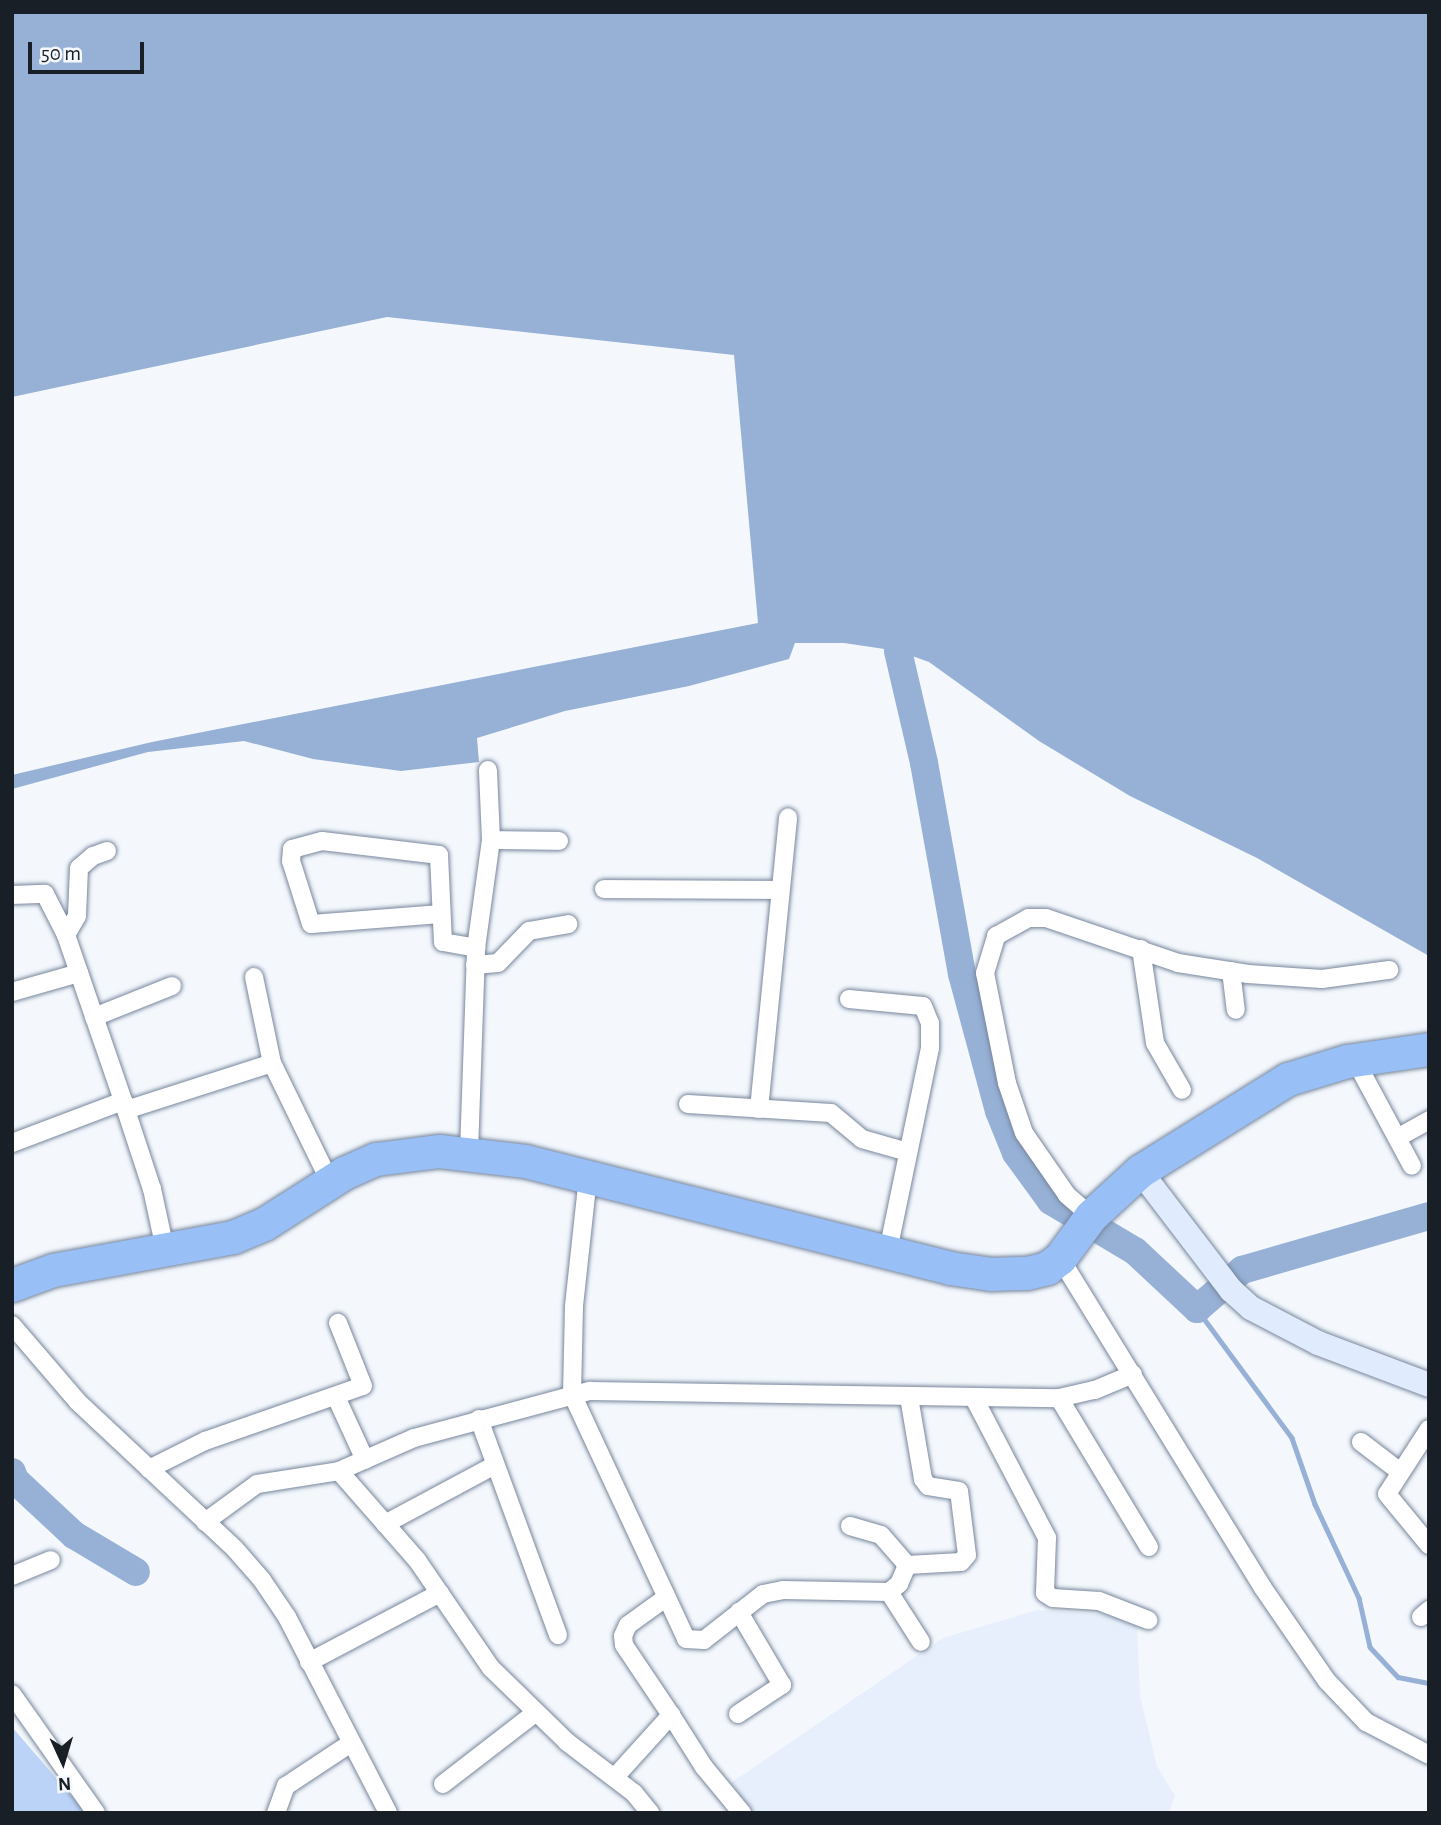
<!DOCTYPE html>
<style>
body{margin:0}
#map{position:relative;width:1441px;height:1825px;overflow:hidden;background:#f4f8fd;font-family:"Alegreya Sans",sans-serif}
div>[style]{position:absolute}
.built>*{inset:0;background:#e7effc}
.green>*{inset:0;background:#bbd3f7}
.water>*{inset:0;background:#96b0d6}
.stream>*{height:4.5px;margin:-2.25px;padding:0 2.25px;transform-origin:2.25px;border-radius:2.25px;background:#96b0d6}
.river>*{height:28px;margin:-14px;padding:0 14px;transform-origin:14px;border-radius:14px;background:#96b0d6}
.roads{filter:drop-shadow(0 0 2px #77869c) drop-shadow(0 0 2px #77869c)}
.street>*{height:18px;margin:-9px;padding:0 9px;transform-origin:9px;border-radius:9px;background:#fff}
.secondary>*{height:24px;margin:-12px;padding:0 12px;transform-origin:12px;border-radius:12px;background:#e0ecfd}
.highway>*{height:33px;margin:-16.5px;padding:0 16.5px;transform-origin:16.5px;border-radius:16.5px;background:#99bff7}
span{translate:-50% -50%;white-space:nowrap;text-align:center;line-height:1.15;-webkit-text-stroke:7px #f4f8fd;paint-order:stroke}
.frame{position:absolute;inset:0;border:14px solid #191f27;pointer-events:none}
.north{position:absolute;left:28px;top:1727px;width:70px;height:70px;-webkit-text-stroke:5px #f4f8fd;paint-order:stroke;rotate:176deg;font-size:19px;font-weight:700;line-height:28px;text-align:center;color:#191f27}
.north::after{content:'';display:block;margin:auto;width:24px;height:32px;background:#191f27;clip-path:polygon(50% 0,100% 100%,50% 72%,0 100%)}
.scale{position:absolute;left:28px;top:42px;width:116px;height:32px;box-sizing:border-box;border:4px solid #191f27;border-top:0;padding-left:9px;font-size:21px;line-height:24px;white-space:nowrap;color:#191f27;-webkit-text-stroke:5px #f4f8fd;paint-order:stroke}
</style>
<div id="map">
<div class="built">
<i style="clip-path:polygon(1037px 1610px,1112px 1615px,1137px 1626px,1140px 1696px,1157px 1766px,1175px 1796px,1169px 1813px,753px 1813px,731px 1783px,943px 1638px)"></i>
</div>
<div class="green">
<i style="clip-path:polygon(12px 1727px,56px 1778px,86px 1813px,12px 1813px)"></i>
</div>
<div class="water">
<i style="clip-path:polygon(12px 12px,1429px 12px,1429px 956px,1257px 858px,1130px 796px,1039px 741px,929px 662px,898px 651px,844px 643px,795px 643px,789px 659px,689px 686px,565px 711px,477px 738px,479px 762px,401px 771px,313px 759px,244px 741px,148px 752px,12px 789px,12px 775px,152px 742px,758px 623px,734px 355px,387px 317px,12px 397px)"></i>
</div>
<div class="stream">
<i style="left:1197px;top:1309px;width:160px;rotate:53.6deg"></i>
<i style="left:1292px;top:1438px;width:70px;rotate:70.8deg"></i>
<i style="left:1315px;top:1504px;width:104px;rotate:64.9deg"></i>
<i style="left:1359px;top:1598px;width:50px;rotate:77.3deg"></i>
<i style="left:1370px;top:1647px;width:41px;rotate:47deg"></i>
<i style="left:1398px;top:1677px;width:32px;rotate:11deg"></i>
</div>
<div class="river">
<i style="left:898px;top:651px;width:115px;rotate:76.9deg"></i>
<i style="left:924px;top:763px;width:214px;rotate:79.8deg"></i>
<i style="left:962px;top:974px;width:142px;rotate:74.9deg"></i>
<i style="left:999px;top:1111px;width:45px;rotate:68deg"></i>
<i style="left:1016px;top:1153px;width:59px;rotate:53.9deg"></i>
<i style="left:1051px;top:1201px;width:98px;rotate:30.8deg"></i>
<i style="left:1135px;top:1251px;width:85px;rotate:43.1deg"></i>
<i style="left:1197px;top:1309px;width:60px;rotate:-40.9deg"></i>
<i style="left:1242px;top:1270px;width:195px;rotate:-16.1deg"></i>
<i style="left:12px;top:1472px;width:9px;rotate:69deg"></i>
<i style="left:15px;top:1480px;width:81px;rotate:43deg"></i>
<i style="left:74px;top:1535px;width:72px;rotate:30.8deg"></i>
</div>
<div class="roads">
<div class="street">
<i style="left:491px;top:840px;width:68px;rotate:0.8deg"></i>
<i style="left:107px;top:851px;width:15px;rotate:160deg"></i>
<i style="left:93px;top:856px;width:18px;rotate:139deg"></i>
<i style="left:79px;top:868px;width:48px;rotate:92.4deg"></i>
<i style="left:77px;top:916px;width:22px;rotate:120deg"></i>
<i style="left:66px;top:935px;width:176px;rotate:71deg"></i>
<i style="left:604px;top:889px;width:176px;rotate:0.3deg"></i>
<i style="left:12px;top:895px;width:33px;rotate:-2deg"></i>
<i style="left:45px;top:894px;width:46px;rotate:62.9deg"></i>
<i style="left:441px;top:914px;width:130px;rotate:175.6deg"></i>
<i style="left:311px;top:924px;width:66px;rotate:-107.6deg"></i>
<i style="left:291px;top:861px;width:12px;rotate:-85deg"></i>
<i style="left:292px;top:849px;width:31px;rotate:-15deg"></i>
<i style="left:322px;top:841px;width:118px;rotate:6.8deg"></i>
<i style="left:439px;top:855px;width:87px;rotate:87.4deg"></i>
<i style="left:443px;top:942px;width:34px;rotate:10deg"></i>
<i style="left:1141px;top:949px;width:95px;rotate:81.5deg"></i>
<i style="left:1155px;top:1043px;width:54px;rotate:60.1deg"></i>
<i style="left:475px;top:965px;width:23px;rotate:-5deg"></i>
<i style="left:498px;top:963px;width:45px;rotate:-45.9deg"></i>
<i style="left:529px;top:931px;width:40px;rotate:-10deg"></i>
<i style="left:1231px;top:971px;width:39px;rotate:83deg"></i>
<i style="left:254px;top:977px;width:88px;rotate:78.2deg"></i>
<i style="left:12px;top:992px;width:70px;rotate:-15.8deg"></i>
<i style="left:849px;top:999px;width:74px;rotate:5.4deg"></i>
<i style="left:923px;top:1006px;width:18px;rotate:68deg"></i>
<i style="left:930px;top:1023px;width:25px;rotate:90deg"></i>
<i style="left:930px;top:1048px;width:206px;rotate:101.7deg"></i>
<i style="left:94px;top:1017px;width:84px;rotate:-21.7deg"></i>
<i style="left:1355px;top:1060px;width:120px;rotate:61.7deg"></i>
<i style="left:688px;top:1104px;width:143px;rotate:3.6deg"></i>
<i style="left:831px;top:1113px;width:40px;rotate:40deg"></i>
<i style="left:862px;top:1139px;width:48px;rotate:15.8deg"></i>
<i style="left:759px;top:1109px;width:293px;rotate:-84.3deg"></i>
<i style="left:126px;top:1110px;width:153px;rotate:-17.8deg"></i>
<i style="left:272px;top:1063px;width:132px;rotate:64deg"></i>
<i style="left:1397px;top:1138px;width:37px;rotate:-29deg"></i>
<i style="left:12px;top:1143px;width:119px;rotate:-20.7deg"></i>
<i style="left:123px;top:1101px;width:93px;rotate:71.8deg"></i>
<i style="left:152px;top:1189px;width:61px;rotate:77.8deg"></i>
<i style="left:469px;top:1152px;width:204px;rotate:-88deg"></i>
<i style="left:476px;top:948px;width:109px;rotate:-82.1deg"></i>
<i style="left:491px;top:840px;width:70px;rotate:-92.5deg"></i>
<i style="left:588px;top:1177px;width:130px;rotate:96.2deg"></i>
<i style="left:574px;top:1306px;width:88px;rotate:91.3deg"></i>
<i style="left:572px;top:1394px;width:270px;rotate:65deg"></i>
<i style="left:686px;top:1639px;width:18px;rotate:3deg"></i>
<i style="left:704px;top:1640px;width:75px;rotate:-37.9deg"></i>
<i style="left:763px;top:1594px;width:20px;rotate:-11deg"></i>
<i style="left:783px;top:1590px;width:106px;rotate:1.1deg"></i>
<i style="left:889px;top:1592px;width:59px;rotate:57.4deg"></i>
<i style="left:1091px;top:1216px;width:32px;rotate:-139deg"></i>
<i style="left:1067px;top:1195px;width:75px;rotate:-124.7deg"></i>
<i style="left:1024px;top:1133px;width:53px;rotate:-108.8deg"></i>
<i style="left:1007px;top:1083px;width:112px;rotate:-101.3deg"></i>
<i style="left:985px;top:973px;width:39px;rotate:-73deg"></i>
<i style="left:996px;top:936px;width:37px;rotate:-29deg"></i>
<i style="left:1028px;top:918px;width:18px"></i>
<i style="left:1046px;top:918px;width:139px;rotate:18.8deg"></i>
<i style="left:1178px;top:963px;width:71px;rotate:8.9deg"></i>
<i style="left:1248px;top:974px;width:74px;rotate:3.9deg"></i>
<i style="left:1322px;top:979px;width:68px;rotate:-7.7deg"></i>
<i style="left:1060px;top:1258px;width:387px;rotate:58.4deg"></i>
<i style="left:1263px;top:1588px;width:113px;rotate:55.5deg"></i>
<i style="left:1327px;top:1681px;width:57px;rotate:46.4deg"></i>
<i style="left:1366px;top:1722px;width:71px;rotate:27.6deg"></i>
<i style="left:12px;top:1325px;width:101px;rotate:49.4deg"></i>
<i style="left:78px;top:1402px;width:215px;rotate:43.1deg"></i>
<i style="left:235px;top:1549px;width:41px;rotate:48.9deg"></i>
<i style="left:262px;top:1580px;width:45px;rotate:56deg"></i>
<i style="left:287px;top:1617px;width:220px;rotate:62.7deg"></i>
<i style="left:1059px;top:1398px;width:174px;rotate:58.9deg"></i>
<i style="left:337px;top:1399px;width:67px;rotate:65.3deg"></i>
<i style="left:975px;top:1400px;width:156px;rotate:62.4deg"></i>
<i style="left:1047px;top:1538px;width:55px;rotate:92.1deg"></i>
<i style="left:1045px;top:1593px;width:9px;rotate:32deg"></i>
<i style="left:1053px;top:1598px;width:46px;rotate:3.7deg"></i>
<i style="left:1099px;top:1601px;width:53px;rotate:21.2deg"></i>
<i style="left:479px;top:1419px;width:230px;rotate:69.9deg"></i>
<i style="left:1429px;top:1429px;width:77px;rotate:122.9deg"></i>
<i style="left:1387px;top:1494px;width:66px;rotate:50.5deg"></i>
<i style="left:1361px;top:1442px;width:48px;rotate:37.3deg"></i>
<i style="left:149px;top:1469px;width:63px;rotate:-26.6deg"></i>
<i style="left:205px;top:1441px;width:167px;rotate:-19.2deg"></i>
<i style="left:363px;top:1386px;width:68px;rotate:-111.6deg"></i>
<i style="left:339px;top:1471px;width:118px;rotate:48.8deg"></i>
<i style="left:417px;top:1560px;width:131px;rotate:55.6deg"></i>
<i style="left:491px;top:1668px;width:106px;rotate:44.2deg"></i>
<i style="left:567px;top:1742px;width:84px;rotate:37.3deg"></i>
<i style="left:634px;top:1793px;width:26px;rotate:51deg"></i>
<i style="left:205px;top:1522px;width:64px;rotate:-36.2deg"></i>
<i style="left:257px;top:1484px;width:83px;rotate:-9deg"></i>
<i style="left:339px;top:1471px;width:82px;rotate:-23.7deg"></i>
<i style="left:414px;top:1438px;width:182px;rotate:-15deg"></i>
<i style="left:590px;top:1391px;width:469px;rotate:0.9deg"></i>
<i style="left:1059px;top:1398px;width:37px;rotate:-13deg"></i>
<i style="left:1095px;top:1390px;width:41px;rotate:-22.8deg"></i>
<i style="left:385px;top:1524px;width:125px;rotate:-28.2deg"></i>
<i style="left:850px;top:1526px;width:32px;rotate:16deg"></i>
<i style="left:881px;top:1535px;width:40px;rotate:49deg"></i>
<i style="left:12px;top:1576px;width:42px;rotate:-22.3deg"></i>
<i style="left:889px;top:1592px;width:13px;rotate:-39deg"></i>
<i style="left:899px;top:1584px;width:21px;rotate:-67deg"></i>
<i style="left:907px;top:1565px;width:54px;rotate:-3.2deg"></i>
<i style="left:961px;top:1562px;width:9px;rotate:-49deg"></i>
<i style="left:967px;top:1555px;width:64px;rotate:-97.1deg"></i>
<i style="left:959px;top:1491px;width:31px;rotate:-171deg"></i>
<i style="left:928px;top:1486px;width:9px;rotate:-126deg"></i>
<i style="left:923px;top:1479px;width:83px;rotate:-99.7deg"></i>
<i style="left:1421px;top:1617px;width:11px;rotate:-41deg"></i>
<i style="left:309px;top:1662px;width:148px;rotate:-27.8deg"></i>
<i style="left:12px;top:1694px;width:146px;rotate:54.8deg"></i>
<i style="left:738px;top:1714px;width:53px;rotate:-33.4deg"></i>
<i style="left:782px;top:1685px;width:85px;rotate:-120.5deg"></i>
<i style="left:671px;top:1715px;width:62px;rotate:57.6deg"></i>
<i style="left:704px;top:1767px;width:60px;rotate:50.4deg"></i>
<i style="left:615px;top:1777px;width:84px;rotate:-47.9deg"></i>
<i style="left:671px;top:1715px;width:84px;rotate:-123.9deg"></i>
<i style="left:624px;top:1645px;width:9px;rotate:-96deg"></i>
<i style="left:623px;top:1636px;width:12px;rotate:-66deg"></i>
<i style="left:628px;top:1625px;width:44px;rotate:-35.8deg"></i>
<i style="left:443px;top:1784px;width:116px;rotate:-37.7deg"></i>
<i style="left:276px;top:1813px;width:29px;rotate:-70deg"></i>
<i style="left:286px;top:1786px;width:78px;rotate:-33.5deg"></i>
</div>
<div class="secondary">
<i style="left:1140px;top:1171px;width:150px;rotate:52.6deg"></i>
<i style="left:1231px;top:1290px;width:27px;rotate:42deg"></i>
<i style="left:1251px;top:1308px;width:76px;rotate:27.6deg"></i>
<i style="left:1318px;top:1343px;width:119px;rotate:20.7deg"></i>
</div>
<div class="highway">
<i style="left:12px;top:1285px;width:44px;rotate:-20.1deg"></i>
<i style="left:53px;top:1270px;width:183px;rotate:-10.4deg"></i>
<i style="left:233px;top:1237px;width:34px;rotate:-23deg"></i>
<i style="left:264px;top:1224px;width:95px;rotate:-32.5deg"></i>
<i style="left:344px;top:1173px;width:35px;rotate:-24deg"></i>
<i style="left:376px;top:1159px;width:64px;rotate:-7.2deg"></i>
<i style="left:439px;top:1151px;width:87px;rotate:6.6deg"></i>
<i style="left:525px;top:1161px;width:438px;rotate:14.1deg"></i>
<i style="left:950px;top:1268px;width:41px;rotate:8.3deg"></i>
<i style="left:991px;top:1274px;width:36px;rotate:-2deg"></i>
<i style="left:1027px;top:1273px;width:21px;rotate:-14deg"></i>
<i style="left:1047px;top:1268px;width:16px;rotate:-38deg"></i>
<i style="left:1060px;top:1258px;width:52px;rotate:-53.6deg"></i>
<i style="left:1091px;top:1216px;width:67px;rotate:-42.6deg"></i>
<i style="left:1140px;top:1171px;width:174px;rotate:-31.9deg"></i>
<i style="left:1288px;top:1079px;width:62px;rotate:-17deg"></i>
<i style="left:1347px;top:1061px;width:83px;rotate:-8.3deg"></i>
</div>
</div>
<div class="frame"></div>
<div class="north">N</div>
<div class="scale">50 m</div>
</div>
